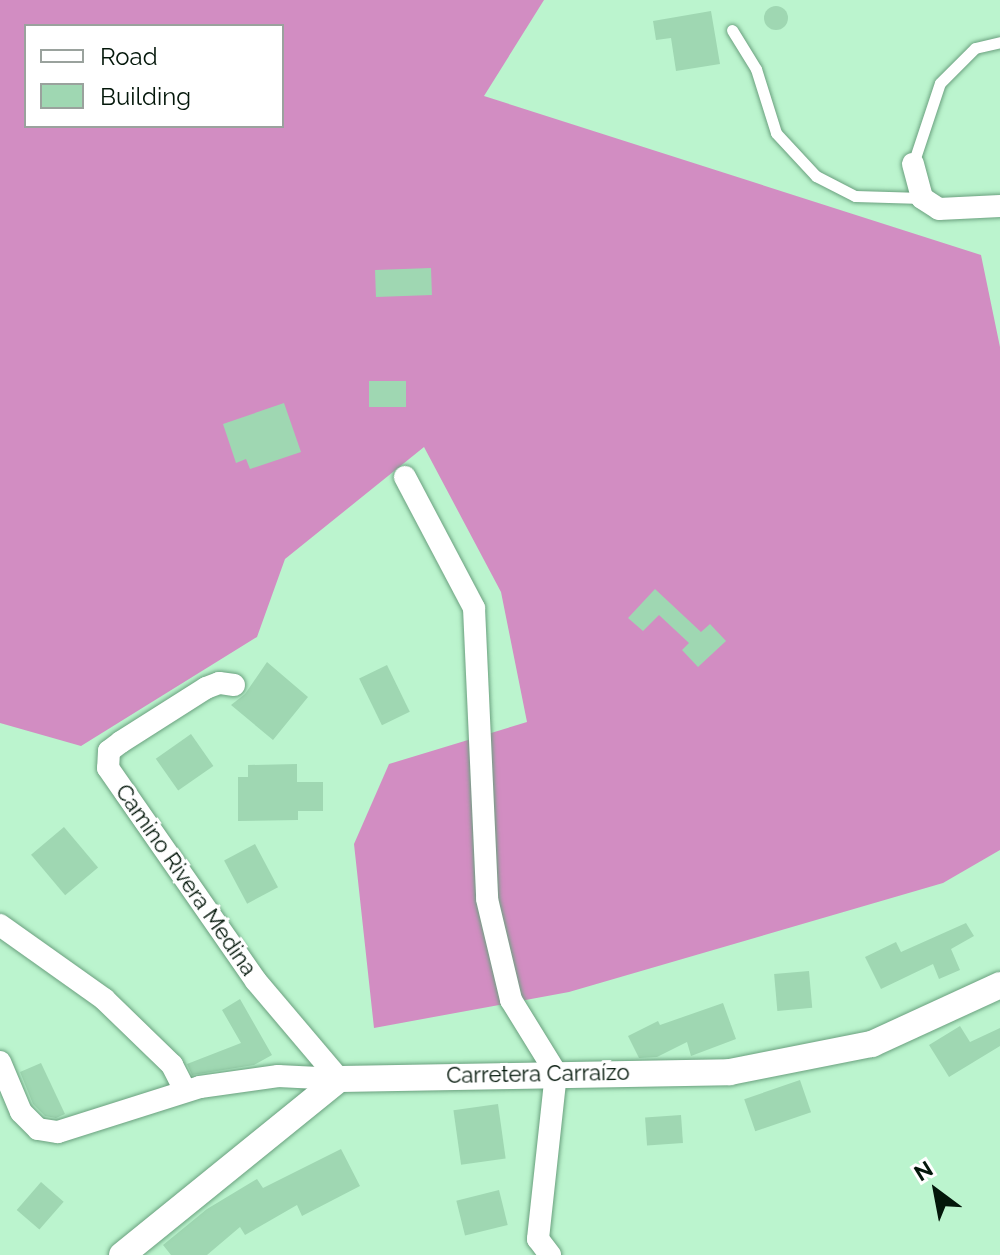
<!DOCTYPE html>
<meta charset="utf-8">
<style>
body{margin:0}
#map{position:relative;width:1000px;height:1255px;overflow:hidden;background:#bbf4ce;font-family:Raleway,sans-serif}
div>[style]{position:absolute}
.forest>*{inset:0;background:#d28dc2}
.building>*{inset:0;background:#9fd7b2;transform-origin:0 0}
.round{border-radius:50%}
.roads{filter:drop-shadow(0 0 2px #6aa07e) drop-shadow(0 0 2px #6aa07e)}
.service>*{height:11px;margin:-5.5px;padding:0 5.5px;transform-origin:5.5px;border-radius:5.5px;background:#fff}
.minor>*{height:22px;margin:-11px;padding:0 11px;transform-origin:11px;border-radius:11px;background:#fff}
.tertiary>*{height:26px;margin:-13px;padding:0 13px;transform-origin:13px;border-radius:13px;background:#fff}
span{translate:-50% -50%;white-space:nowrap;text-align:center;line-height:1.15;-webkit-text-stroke:6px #fff;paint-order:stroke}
.street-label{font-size:22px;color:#03170a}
.legend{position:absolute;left:24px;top:24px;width:260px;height:104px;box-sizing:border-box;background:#fff;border:2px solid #9aa29d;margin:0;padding:10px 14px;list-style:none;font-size:24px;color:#03170a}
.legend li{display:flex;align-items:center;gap:16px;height:40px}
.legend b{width:40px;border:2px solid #9aa29d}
.north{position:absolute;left:896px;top:1151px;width:80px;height:80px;-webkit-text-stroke:6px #fff;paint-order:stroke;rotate:328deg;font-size:22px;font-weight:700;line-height:32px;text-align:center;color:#03170a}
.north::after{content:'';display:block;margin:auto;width:28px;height:36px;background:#03170a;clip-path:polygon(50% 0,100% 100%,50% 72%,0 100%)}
</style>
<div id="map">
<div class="forest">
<i style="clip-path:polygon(evenodd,0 0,544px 0,484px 96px,981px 255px,1000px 347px,1000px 850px,943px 883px,569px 992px,374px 1028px,354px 844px,389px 764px,527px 722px,501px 592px,424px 447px,285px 559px,257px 637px,81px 746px,0 723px,0 0,26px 26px,282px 26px,282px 126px,26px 126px,26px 26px)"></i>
</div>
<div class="building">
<i class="round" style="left:764px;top:6px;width:24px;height:24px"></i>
<i style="clip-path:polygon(711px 11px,720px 64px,676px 71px,671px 38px,656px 40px,653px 21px)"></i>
<i style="left:431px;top:268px;width:27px;height:56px;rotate:88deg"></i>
<i style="left:369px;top:381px;width:37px;height:26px"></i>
<i style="clip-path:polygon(284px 403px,301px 452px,250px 469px,246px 459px,236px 463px,223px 424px)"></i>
<i style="clip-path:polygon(655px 589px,701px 632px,710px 624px,726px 641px,698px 667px,682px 650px,689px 643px,659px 615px,643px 631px,628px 618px)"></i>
<i style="clip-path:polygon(267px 662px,308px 697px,273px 740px,231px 705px,245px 694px)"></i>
<i style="left:387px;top:665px;width:52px;height:31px;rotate:64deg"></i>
<i style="left:191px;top:734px;width:39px;height:43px;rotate:55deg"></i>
<i style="clip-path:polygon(297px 764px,297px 782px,323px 782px,323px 811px,298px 811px,298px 820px,238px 821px,238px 777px,248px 777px,248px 765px)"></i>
<i style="left:64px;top:827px;width:53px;height:43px;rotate:50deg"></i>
<i style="left:255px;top:844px;width:49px;height:35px;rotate:62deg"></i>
<i style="clip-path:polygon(966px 923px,974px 936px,951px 949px,960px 970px,939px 979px,933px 964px,881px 989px,865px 957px,896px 942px,901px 952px)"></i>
<i style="left:809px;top:971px;width:37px;height:35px;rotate:85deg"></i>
<i style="clip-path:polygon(240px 999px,272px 1055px,254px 1065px,192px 1075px,187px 1064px,241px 1043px,222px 1010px)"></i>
<i style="clip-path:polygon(723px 1003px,736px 1039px,691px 1056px,687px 1042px,657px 1057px,639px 1058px,628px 1036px,658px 1021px,660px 1025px)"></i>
<i style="clip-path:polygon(960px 1026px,970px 1042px,1000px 1028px,1000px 1046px,949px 1077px,929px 1045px)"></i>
<i style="clip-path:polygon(41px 1063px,65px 1114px,56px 1118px,45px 1116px,33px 1104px,20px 1072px)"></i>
<i style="left:800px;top:1080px;width:34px;height:59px;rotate:71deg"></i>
<i style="left:498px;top:1104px;width:55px;height:45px;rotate:82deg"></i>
<i style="left:681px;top:1115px;width:28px;height:36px;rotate:86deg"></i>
<i style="clip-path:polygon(341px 1149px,360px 1186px,302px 1216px,297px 1205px,245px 1235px,240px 1227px,207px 1255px,171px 1255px,163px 1245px,207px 1209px,257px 1179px,263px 1188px)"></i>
<i style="left:41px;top:1182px;width:30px;height:37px;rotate:41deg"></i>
<i style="left:499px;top:1190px;width:36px;height:44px;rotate:76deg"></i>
</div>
<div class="roads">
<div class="service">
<i style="left:732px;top:30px;width:46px;rotate:58.4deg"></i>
<i style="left:756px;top:69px;width:67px;rotate:72.6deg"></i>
<i style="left:776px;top:133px;width:59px;rotate:47.1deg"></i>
<i style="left:816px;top:176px;width:44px;rotate:27.1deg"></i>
<i style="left:855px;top:196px;width:67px;rotate:1.7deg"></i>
<i style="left:913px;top:164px;width:85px;rotate:-71.6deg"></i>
<i style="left:940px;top:83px;width:49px;rotate:-45deg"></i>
<i style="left:975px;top:48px;width:26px;rotate:-13deg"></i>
</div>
<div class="minor">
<i style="left:913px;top:164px;width:35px;rotate:75deg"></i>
<i style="left:922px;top:198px;width:20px;rotate:33deg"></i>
<i style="left:939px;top:209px;width:61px;rotate:-2.8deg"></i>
<i style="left:405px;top:477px;width:148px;rotate:62.2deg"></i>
<i style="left:474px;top:608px;width:291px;rotate:87.4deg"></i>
<i style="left:487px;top:899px;width:104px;rotate:76.6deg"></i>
<i style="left:511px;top:1000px;width:86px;rotate:58.3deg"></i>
<i style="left:556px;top:1073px;width:167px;rotate:96.2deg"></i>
<i style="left:538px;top:1239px;width:20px;rotate:53deg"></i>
<i style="left:234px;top:685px;width:15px;rotate:-172deg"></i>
<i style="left:219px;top:683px;width:14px;rotate:159deg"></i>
<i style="left:206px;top:688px;width:101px;rotate:147.6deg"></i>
<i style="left:121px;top:742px;width:15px;rotate:143deg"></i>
<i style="left:109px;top:751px;width:17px;rotate:93deg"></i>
<i style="left:108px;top:768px;width:259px;rotate:55.2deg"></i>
<i style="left:256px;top:981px;width:128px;rotate:49.7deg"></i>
<i style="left:0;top:925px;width:128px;rotate:35.4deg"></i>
<i style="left:104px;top:999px;width:95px;rotate:44.1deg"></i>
<i style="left:172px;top:1065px;width:29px;rotate:63deg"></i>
<i style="left:0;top:1062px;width:54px;rotate:67.2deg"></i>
<i style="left:21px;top:1112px;width:24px;rotate:45deg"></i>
<i style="left:38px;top:1129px;width:20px;rotate:9deg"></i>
<i style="left:58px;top:1132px;width:149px;rotate:-17.6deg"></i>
<i style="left:200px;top:1087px;width:79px;rotate:-8deg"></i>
<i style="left:278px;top:1076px;width:61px;rotate:2.8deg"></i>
</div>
<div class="tertiary">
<i style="left:122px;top:1255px;width:279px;rotate:-39deg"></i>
<i style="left:339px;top:1079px;width:391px;rotate:-1deg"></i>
<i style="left:730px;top:1072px;width:145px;rotate:-11.2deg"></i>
<i style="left:872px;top:1044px;width:141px;rotate:-24.7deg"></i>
</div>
</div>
<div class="street-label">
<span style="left:186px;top:880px;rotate:55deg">Camino Rivera Medina</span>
<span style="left:538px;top:1074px;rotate:-1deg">Carretera Carraízo</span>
</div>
<ul class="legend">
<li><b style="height:10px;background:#fff"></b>Road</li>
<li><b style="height:22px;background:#9fd7b2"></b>Building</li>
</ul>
<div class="north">N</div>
</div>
